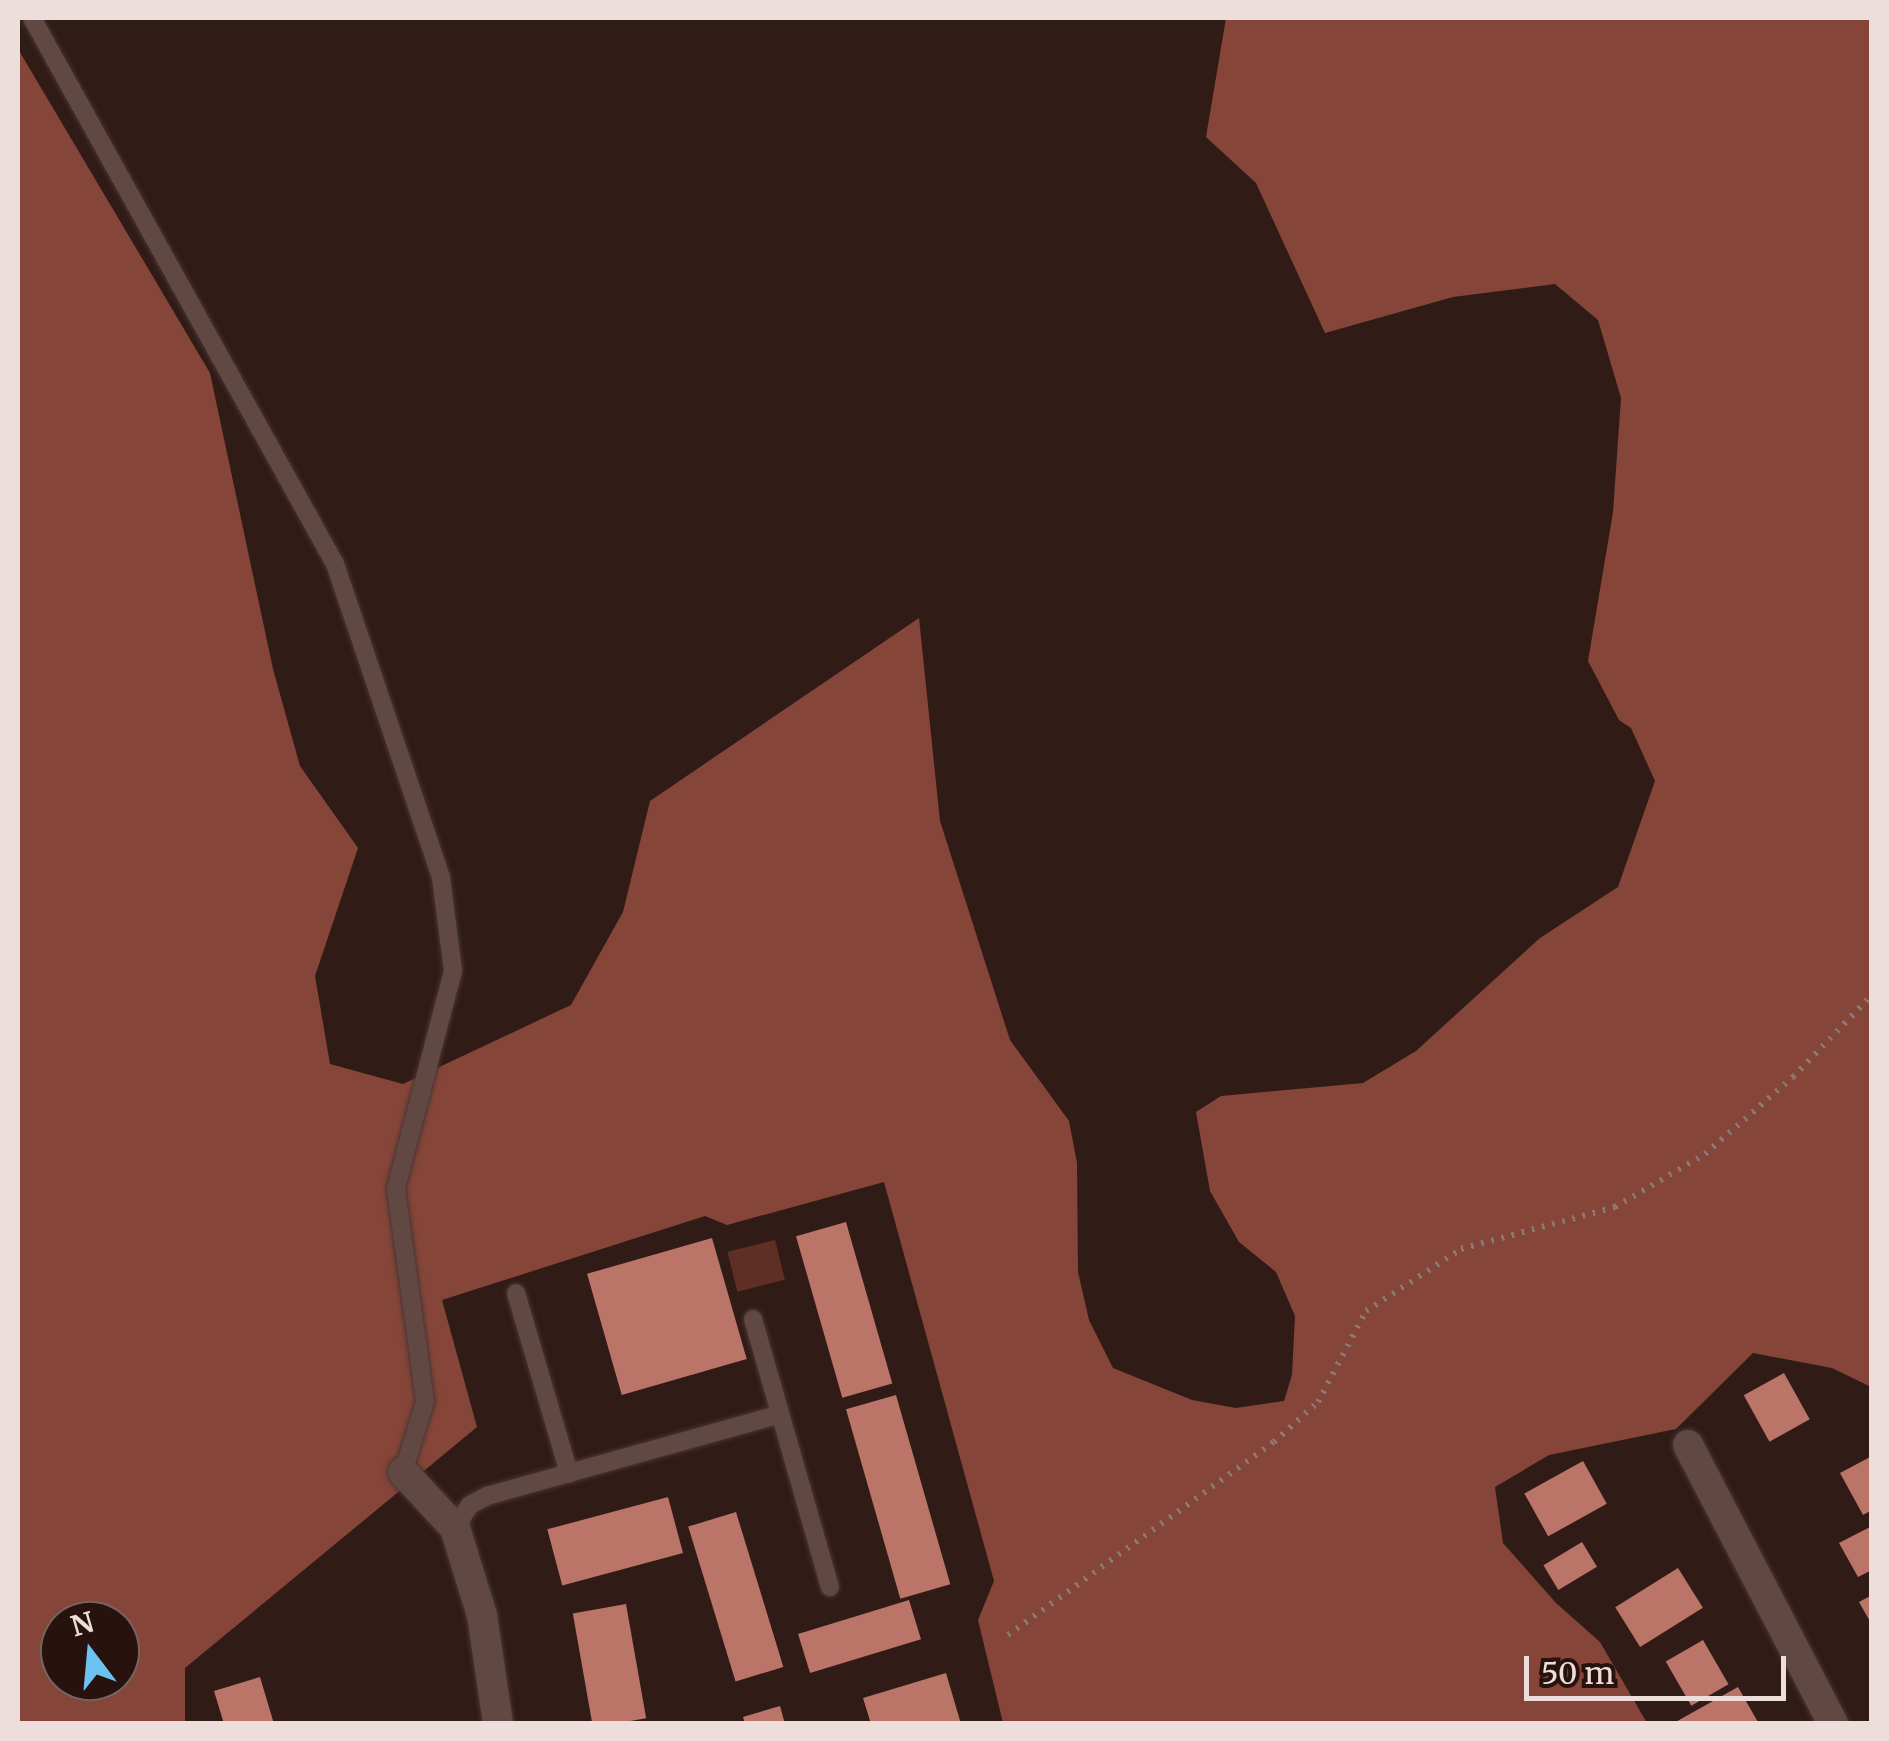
<!DOCTYPE html>
<style>
body{margin:0}
#map{position:relative;width:1889px;height:1741px;overflow:hidden;background:#311b17;font-family:Merriweather,serif}
div>[style]{position:absolute}
.green>*{inset:0;background:#5f2e25;transform-origin:0 0}
.forest>*{inset:0;background:#864539}
.building>*{inset:0;background:#bb7568;transform-origin:0 0}
.path>*{height:6px;margin-top:-3px;transform-origin:0;background:repeating-linear-gradient(90deg,#8c7976 0 2.5px,transparent 0 10.5px)}
.roads{filter:drop-shadow(0 0 2px #473633) drop-shadow(0 0 2px #473633)}
.service>*{height:18px;margin:-9px;padding:0 9px;transform-origin:9px;border-radius:9px;background:#614843}
.minor>*{height:30px;margin:-15px;padding:0 15px;transform-origin:15px;border-radius:15px;background:#614843}
span{translate:-50% -50%;white-space:nowrap;text-align:center;line-height:1.15;-webkit-text-stroke:10px #27120e;paint-order:stroke}
.frame{position:absolute;inset:0;border:20px solid #eededb;pointer-events:none}
.north{position:absolute;left:40px;top:1601px;width:100px;height:100px;box-sizing:border-box;background:#27120e;border:2px solid #776460;border-radius:50%;rotate:344deg;font-size:28px;font-weight:700;line-height:40px;text-align:center;color:#eededb}
.north::after{content:'';display:block;margin:auto;width:35px;height:45px;background:#6cc3f2;clip-path:polygon(50% 0,100% 100%,50% 72%,0 100%)}
.scale{position:absolute;left:1524px;top:1656px;width:262px;height:45px;box-sizing:border-box;border:5px solid #eededb;border-top:0;padding-left:12px;font-size:30px;line-height:35px;white-space:nowrap;color:#eededb;-webkit-text-stroke:8px #27120e;paint-order:stroke}
</style>
<div id="map">
<div class="green">
<i style="left:775px;top:1240px;width:41px;height:49px;rotate:76deg"></i>
</div>
<div class="forest">
<i style="clip-path:polygon(evenodd,1226px 18px,1871px 18px,1871px 1387px,1832px 1368px,1753px 1353px,1676px 1429px,1549px 1455px,1495px 1487px,1503px 1543px,1556px 1603px,1600px 1642px,1647px 1723px,1003px 1723px,978px 1620px,994px 1581px,884px 1182px,727px 1225px,705px 1216px,442px 1300px,477px 1427px,185px 1668px,185px 1723px,18px 1723px,18px 49px,210px 373px,273px 669px,300px 766px,358px 848px,315px 976px,330px 1064px,403px 1084px,571px 1005px,623px 912px,650px 801px,919px 618px,940px 821px,1010px 1040px,1069px 1121px,1077px 1163px,1078px 1272px,1089px 1320px,1113px 1368px,1192px 1400px,1236px 1408px,1284px 1401px,1292px 1375px,1295px 1316px,1276px 1272px,1239px 1242px,1210px 1191px,1196px 1112px,1221px 1096px,1363px 1083px,1416px 1051px,1540px 938px,1618px 887px,1655px 781px,1631px 728px,1619px 720px,1588px 661px,1613px 512px,1621px 398px,1598px 320px,1555px 284px,1453px 297px,1325px 333px,1256px 183px,1206px 137px,1226px 18px,60px 1621px,120px 1621px,120px 1681px,60px 1681px,60px 1621px)"></i>
</div>
<div class="building">
<i style="left:846px;top:1222px;width:168px;height:52px;rotate:74deg"></i>
<i style="left:712px;top:1238px;width:126px;height:130px;rotate:74deg"></i>
<i style="left:1784px;top:1373px;width:53px;height:46px;rotate:61deg"></i>
<i style="left:896px;top:1395px;width:197px;height:52px;rotate:74deg"></i>
<i style="clip-path:polygon(1872px 1456px,1872px 1510px,1863px 1515px,1840px 1473px)"></i>
<i style="left:1583px;top:1461px;width:49px;height:67px;rotate:61deg"></i>
<i style="left:668px;top:1497px;width:58px;height:125px;rotate:75deg"></i>
<i style="left:736px;top:1512px;width:162px;height:50px;rotate:73deg"></i>
<i style="clip-path:polygon(1872px 1526px,1872px 1570px,1858px 1577px,1839px 1543px)"></i>
<i style="left:1582px;top:1542px;width:29px;height:45px;rotate:59deg"></i>
<i style="left:1678px;top:1568px;width:47px;height:74px;rotate:58deg"></i>
<i style="clip-path:polygon(1872px 1595px,1872px 1625px,1859px 1602px)"></i>
<i style="left:909px;top:1600px;width:41px;height:116px;rotate:73deg"></i>
<i style="left:626px;top:1604px;width:116px;height:54px;rotate:80deg"></i>
<i style="left:1703px;top:1640px;width:51px;height:43px;rotate:60deg"></i>
<i style="clip-path:polygon(946px 1673px,961px 1724px,871px 1724px,863px 1698px)"></i>
<i style="clip-path:polygon(260px 1677px,274px 1724px,224px 1724px,214px 1691px)"></i>
<i style="clip-path:polygon(1738px 1687px,1759px 1724px,1672px 1724px)"></i>
<i style="clip-path:polygon(780px 1706px,785px 1724px,745px 1724px,743px 1717px)"></i>
</div>
<div class="path">
<i style="left:1008px;top:1635px;width:329px;rotate:-36deg"></i>
<i style="left:1274px;top:1442px;width:59px;rotate:-42.3deg"></i>
<i style="left:1318px;top:1402px;width:103px;rotate:-62.2deg"></i>
<i style="left:1366px;top:1311px;width:113px;rotate:-33.1deg"></i>
<i style="left:1461px;top:1249px;width:160px;rotate:-15.3deg"></i>
<i style="left:1615px;top:1207px;width:104px;rotate:-30.5deg"></i>
<i style="left:1705px;top:1154px;width:117px;rotate:-41.2deg"></i>
<i style="left:1793px;top:1077px;width:114px;rotate:-46.1deg"></i>
</div>
<div class="roads">
<div class="service">
<i style="left:32px;top:18px;width:624px;rotate:60.97deg"></i>
<i style="left:335px;top:564px;width:331px;rotate:71.3deg"></i>
<i style="left:441px;top:878px;width:94px;rotate:82.6deg"></i>
<i style="left:453px;top:971px;width:225px;rotate:104.7deg"></i>
<i style="left:396px;top:1189px;width:215px;rotate:82.2deg"></i>
<i style="left:425px;top:1402px;width:73px;rotate:107.4deg"></i>
<i style="left:516px;top:1293px;width:188px;rotate:73.6deg"></i>
<i style="left:753px;top:1319px;width:279px;rotate:74deg"></i>
<i style="left:455px;top:1528px;width:27px;rotate:-57deg"></i>
<i style="left:470px;top:1505px;width:19px;rotate:-28deg"></i>
<i style="left:487px;top:1496px;width:304px;rotate:-15.6deg"></i>
</div>
<div class="minor">
<i style="left:1688px;top:1445px;width:314px;rotate:62.5deg"></i>
<i style="left:403px;top:1472px;width:76px;rotate:47.1deg"></i>
<i style="left:455px;top:1528px;width:91px;rotate:72.8deg"></i>
<i style="left:482px;top:1615px;width:110px;rotate:81.6deg"></i>
</div>
</div>
<div class="frame"></div>
<div class="north">N</div>
<div class="scale">50 m</div>
</div>
